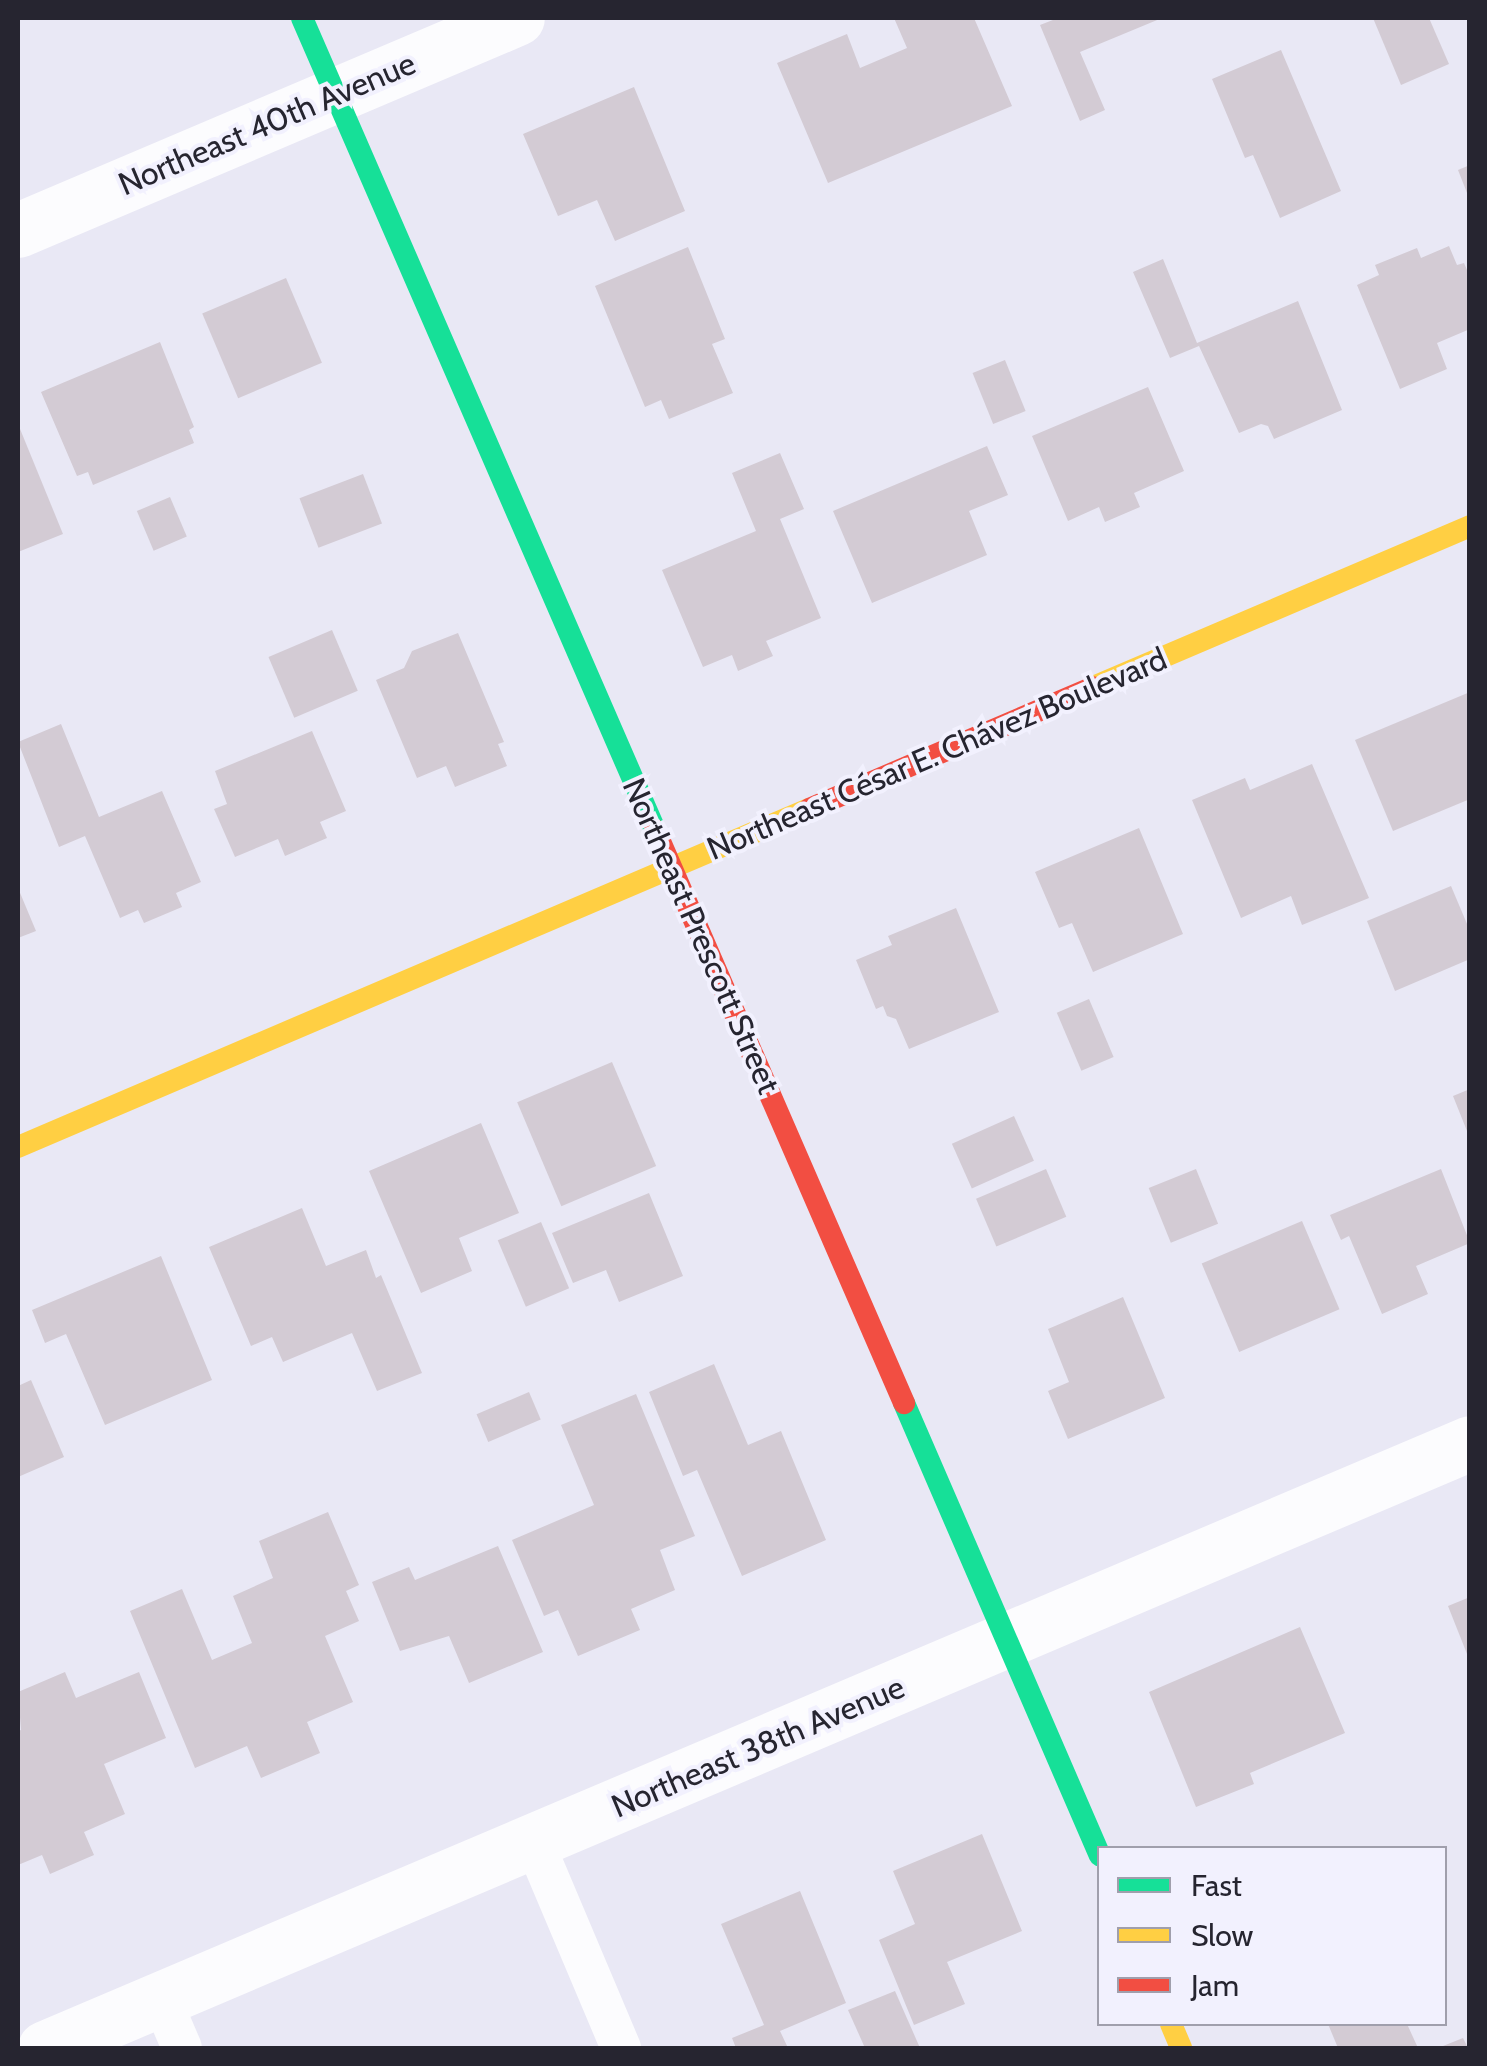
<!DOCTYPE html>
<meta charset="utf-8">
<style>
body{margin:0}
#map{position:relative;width:1487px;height:2066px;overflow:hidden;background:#e9e8f5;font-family:Cabin,sans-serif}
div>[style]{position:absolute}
.building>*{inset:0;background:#d3cbd4;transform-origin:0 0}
.lane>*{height:40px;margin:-20px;padding:0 20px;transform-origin:20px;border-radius:20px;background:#fcfcfe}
.street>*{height:55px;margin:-27.5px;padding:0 27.5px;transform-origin:27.5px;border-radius:27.5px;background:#fcfcfe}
.fast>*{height:22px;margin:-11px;padding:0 11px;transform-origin:11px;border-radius:11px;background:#16e098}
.slow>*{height:22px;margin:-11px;padding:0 11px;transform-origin:11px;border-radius:11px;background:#ffcf43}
.jam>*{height:22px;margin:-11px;padding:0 11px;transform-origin:11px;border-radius:11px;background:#f24e42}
span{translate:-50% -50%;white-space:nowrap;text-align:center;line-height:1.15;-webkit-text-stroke:8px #f2f1fe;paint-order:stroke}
.street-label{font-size:32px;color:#262530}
.frame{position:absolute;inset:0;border:20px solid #262530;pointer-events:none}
.legend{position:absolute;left:1097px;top:1846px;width:350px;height:180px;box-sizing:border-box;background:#f2f1fe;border:2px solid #a09fac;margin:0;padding:12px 18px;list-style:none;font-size:30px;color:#262530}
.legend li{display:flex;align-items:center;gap:20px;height:50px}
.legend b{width:50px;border:2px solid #a09fac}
</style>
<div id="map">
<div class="building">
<i style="clip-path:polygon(894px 18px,974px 18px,1012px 106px,828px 183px,777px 63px,847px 34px,860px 68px,907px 48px)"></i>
<i style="clip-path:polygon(1058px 18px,1162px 18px,1080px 52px,1105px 110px,1080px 121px,1040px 25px)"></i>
<i style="clip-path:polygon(1373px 18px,1429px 18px,1449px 64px,1401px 85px)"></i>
<i style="clip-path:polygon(1281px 50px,1341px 191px,1280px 218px,1253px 155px,1245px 158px,1212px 79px)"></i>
<i style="clip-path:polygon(634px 87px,685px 211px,615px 241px,597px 200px,558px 216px,523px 134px)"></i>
<i style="clip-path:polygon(1470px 165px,1470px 198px,1469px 198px,1458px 170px)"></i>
<i style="clip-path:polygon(1449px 246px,1457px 265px,1464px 263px,1470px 277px,1470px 329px,1437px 343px,1447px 369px,1400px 389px,1357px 285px,1379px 275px,1375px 265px,1417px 248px,1421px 258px)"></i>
<i style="clip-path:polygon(688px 247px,725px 339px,712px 344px,733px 393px,669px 419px,661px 400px,645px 407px,595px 286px)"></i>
<i style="clip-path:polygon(1163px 259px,1197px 343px,1298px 301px,1342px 410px,1274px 439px,1268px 426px,1261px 424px,1239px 433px,1199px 346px,1170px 358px,1133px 272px)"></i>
<i style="left:286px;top:278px;width:92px;height:91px;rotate:67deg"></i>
<i style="clip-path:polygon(160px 342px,194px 427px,189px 430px,194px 443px,93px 485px,88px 472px,77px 476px,41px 392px)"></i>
<i style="left:1005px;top:360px;width:55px;height:35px;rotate:68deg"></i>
<i style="clip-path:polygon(1148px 387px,1184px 471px,1134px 493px,1140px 507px,1105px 522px,1099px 507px,1068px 521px,1032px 436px)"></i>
<i style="clip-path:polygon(18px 424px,63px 534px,18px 552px)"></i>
<i style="clip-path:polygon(987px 446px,1008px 495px,969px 511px,987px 555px,872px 603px,833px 511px)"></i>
<i style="clip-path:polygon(780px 453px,804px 509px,780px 519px,821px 618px,766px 641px,773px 656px,738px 671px,732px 655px,703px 667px,662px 570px,756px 531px,732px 473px)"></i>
<i style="left:363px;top:474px;width:53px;height:68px;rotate:69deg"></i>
<i style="left:170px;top:497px;width:43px;height:36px;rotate:67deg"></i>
<i style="left:332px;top:630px;width:66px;height:69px;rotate:67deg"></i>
<i style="clip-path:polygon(458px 633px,504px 742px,498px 744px,507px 766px,455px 787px,446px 766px,417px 778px,376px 680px,404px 668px,412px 651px)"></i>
<i style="clip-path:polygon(1470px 692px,1470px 799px,1393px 831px,1355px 740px)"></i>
<i style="clip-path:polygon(61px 724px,99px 817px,162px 791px,201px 882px,176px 893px,182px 907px,144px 923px,138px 910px,120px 918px,85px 836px,59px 847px,18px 742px)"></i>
<i style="clip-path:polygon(312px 731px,346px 811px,320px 822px,327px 838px,285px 856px,278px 839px,235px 857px,214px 809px,227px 804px,215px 771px)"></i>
<i style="clip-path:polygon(1312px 764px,1369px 898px,1302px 925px,1291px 896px,1241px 918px,1192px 800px,1245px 778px,1250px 790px)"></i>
<i style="clip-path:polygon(1139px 828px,1183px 934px,1093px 972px,1072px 923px,1059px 928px,1035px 872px)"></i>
<i style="clip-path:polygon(1451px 886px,1470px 931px,1470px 959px,1395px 991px,1367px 921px)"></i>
<i style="clip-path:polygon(18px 888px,36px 931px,18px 938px)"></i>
<i style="clip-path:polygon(956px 908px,999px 1012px,909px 1049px,896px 1019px,887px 1016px,883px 1006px,876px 1009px,856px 960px,892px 945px,888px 936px)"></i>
<i style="left:1089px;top:999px;width:63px;height:35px;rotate:67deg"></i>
<i style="left:612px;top:1062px;width:113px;height:103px;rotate:67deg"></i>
<i style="clip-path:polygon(1470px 1089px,1470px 1136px,1469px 1136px,1453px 1096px)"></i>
<i style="left:1014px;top:1116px;width:49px;height:68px;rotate:66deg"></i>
<i style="clip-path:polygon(481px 1123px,519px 1213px,459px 1238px,472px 1271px,421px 1293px,369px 1171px)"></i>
<i style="left:1046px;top:1169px;width:52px;height:76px;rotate:67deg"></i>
<i style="left:1196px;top:1169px;width:59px;height:51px;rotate:68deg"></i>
<i style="clip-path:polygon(1441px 1169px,1470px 1243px,1416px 1266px,1428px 1294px,1382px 1314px,1349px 1236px,1341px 1240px,1330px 1215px)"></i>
<i style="clip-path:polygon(649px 1193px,683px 1276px,619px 1302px,606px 1270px,573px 1283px,552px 1233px)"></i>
<i style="clip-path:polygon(302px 1208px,326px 1266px,366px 1250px,376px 1278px,381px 1275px,422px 1373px,377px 1391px,352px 1333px,283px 1362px,272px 1337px,251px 1346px,209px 1247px)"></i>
<i style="left:1302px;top:1221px;width:96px;height:109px;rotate:67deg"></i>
<i style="left:541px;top:1222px;width:72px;height:47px;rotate:67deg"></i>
<i style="clip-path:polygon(161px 1256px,212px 1380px,105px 1425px,66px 1334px,45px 1343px,32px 1310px)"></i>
<i style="clip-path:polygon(1123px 1297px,1165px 1398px,1068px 1439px,1048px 1391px,1069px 1382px,1048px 1329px)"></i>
<i style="clip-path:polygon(714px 1364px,748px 1445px,781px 1431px,826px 1540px,742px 1576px,697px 1470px,683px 1476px,649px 1392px)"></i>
<i style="clip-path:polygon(31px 1380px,64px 1457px,18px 1477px,18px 1386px)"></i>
<i style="left:529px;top:1392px;width:30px;height:57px;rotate:67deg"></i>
<i style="clip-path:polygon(636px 1394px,695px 1536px,660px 1550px,675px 1590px,631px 1609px,640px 1630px,578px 1656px,558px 1610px,544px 1616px,512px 1540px,594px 1505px,561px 1425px)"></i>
<i style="clip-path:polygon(328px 1512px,359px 1585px,346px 1591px,359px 1621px,325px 1636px,353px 1702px,307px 1722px,320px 1753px,261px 1778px,247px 1746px,195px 1768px,130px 1611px,182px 1589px,212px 1660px,252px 1643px,233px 1596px,273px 1578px,259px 1541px)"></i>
<i style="clip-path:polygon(498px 1546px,543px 1652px,469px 1683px,449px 1636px,400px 1651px,372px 1582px,409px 1567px,415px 1580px)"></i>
<i style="clip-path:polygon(1470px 1597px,1470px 1659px,1469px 1659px,1448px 1606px)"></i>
<i style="clip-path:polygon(1300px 1627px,1345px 1733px,1250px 1773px,1254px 1784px,1196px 1807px,1149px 1692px)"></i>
<i style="clip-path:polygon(65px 1672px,76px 1698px,139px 1672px,166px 1738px,104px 1764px,125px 1814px,84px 1832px,94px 1855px,50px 1874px,42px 1855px,18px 1865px,18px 1731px,21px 1730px,18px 1692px)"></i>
<i style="clip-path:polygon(982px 1834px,1022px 1931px,947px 1962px,965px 2004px,914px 2025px,879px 1940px,915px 1924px,893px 1871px)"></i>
<i style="clip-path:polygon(800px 1891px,846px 2003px,780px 2031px,788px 2048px,736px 2048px,732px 2038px,764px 2025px,721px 1924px)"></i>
<i style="clip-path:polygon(895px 1991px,920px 2048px,865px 2048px,848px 2010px)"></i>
<i style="clip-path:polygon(1328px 2024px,1407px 2024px,1418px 2048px,1338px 2048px)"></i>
<i style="clip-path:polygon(1463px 2038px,1468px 2048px,1438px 2048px)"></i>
</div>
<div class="lane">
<i style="left:534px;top:1842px;width:224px;rotate:67.1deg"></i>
<i style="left:161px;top:1999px;width:53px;rotate:66.8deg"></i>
</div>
<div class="street">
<i style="left:18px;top:230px;width:542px;rotate:-23.02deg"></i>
<i style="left:45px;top:2048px;width:1548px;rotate:-23deg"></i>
</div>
<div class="fast">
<i style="left:302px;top:18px;width:885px;rotate:66.5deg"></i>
<i style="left:904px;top:1403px;width:493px;rotate:66.6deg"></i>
</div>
<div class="slow">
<i style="left:1093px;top:687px;width:410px;rotate:-23.1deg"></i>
<i style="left:18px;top:1147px;width:860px;rotate:-23.14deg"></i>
<i style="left:1171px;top:2024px;width:26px;rotate:67deg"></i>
</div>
<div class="jam">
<i style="left:809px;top:809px;width:309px;rotate:-23.2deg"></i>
<i style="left:655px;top:830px;width:625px;rotate:66.51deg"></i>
</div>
<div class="street-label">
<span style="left:267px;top:124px;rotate:-23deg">Northeast 40th Avenue</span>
<span style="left:937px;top:754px;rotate:-23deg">Northeast César E. Chávez Boulevard</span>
<span style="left:701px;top:936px;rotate:66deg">Northeast Prescott Street</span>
<span style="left:758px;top:1747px;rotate:-23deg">Northeast 38th Avenue</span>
</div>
<div class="frame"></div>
<ul class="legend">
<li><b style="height:12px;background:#16e098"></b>Fast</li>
<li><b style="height:12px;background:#ffcf43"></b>Slow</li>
<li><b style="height:12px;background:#f24e42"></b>Jam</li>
</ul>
</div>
